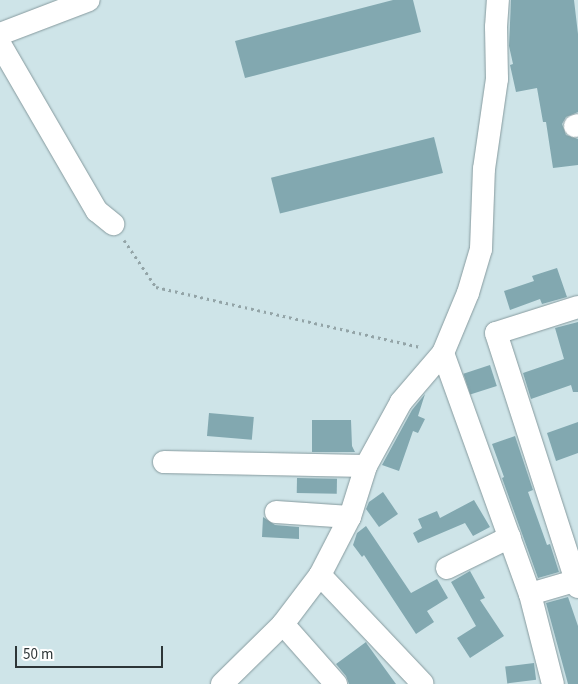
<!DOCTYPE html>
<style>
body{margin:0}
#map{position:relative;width:578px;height:684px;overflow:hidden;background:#cee4e8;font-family:"Source Sans 3",sans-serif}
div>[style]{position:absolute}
.building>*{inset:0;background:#82a8b0;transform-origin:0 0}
.path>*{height:3px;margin-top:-1.5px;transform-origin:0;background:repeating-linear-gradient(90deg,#93a4a7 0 2.5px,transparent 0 6.5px)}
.roads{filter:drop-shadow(0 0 1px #869a9e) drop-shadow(0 0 1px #869a9e)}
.minor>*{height:22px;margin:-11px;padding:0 11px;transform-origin:11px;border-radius:11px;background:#fff}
span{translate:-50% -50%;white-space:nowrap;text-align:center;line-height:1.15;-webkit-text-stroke:4.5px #fff;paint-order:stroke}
.scale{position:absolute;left:15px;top:646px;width:148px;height:22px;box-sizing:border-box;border:2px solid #2d3537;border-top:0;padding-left:6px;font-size:15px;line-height:18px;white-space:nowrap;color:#2d3537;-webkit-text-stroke:4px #fff;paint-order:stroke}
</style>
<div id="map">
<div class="building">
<i style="clip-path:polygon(393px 0,413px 0,421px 32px,245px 78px,235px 41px)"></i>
<i style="clip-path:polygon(511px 0,574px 0,578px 34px,578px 112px,566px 117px,562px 124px,566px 135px,578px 139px,578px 165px,553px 168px,546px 122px,543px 122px,537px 88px,516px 92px,510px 65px,513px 64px,509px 46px)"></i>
<i style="left:434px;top:137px;width:37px;height:168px;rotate:76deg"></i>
<i style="clip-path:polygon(557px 268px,567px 297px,542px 304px,540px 299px,510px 310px,504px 291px,534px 281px,532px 276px)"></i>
<i style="clip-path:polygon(578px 322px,578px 392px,573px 392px,571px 385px,531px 399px,523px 373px,564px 359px,555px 328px)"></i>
<i style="left:490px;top:365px;width:22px;height:28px;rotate:72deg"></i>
<i style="clip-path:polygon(425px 394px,418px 416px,425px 419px,418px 433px,413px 431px,399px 471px,382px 465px,412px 410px)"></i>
<i style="left:209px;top:413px;width:45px;height:23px;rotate:5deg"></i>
<i style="clip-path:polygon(312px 420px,351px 420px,352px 446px,355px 452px,312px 452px)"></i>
<i style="clip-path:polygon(578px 422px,578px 453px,556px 461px,547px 433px)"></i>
<i style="clip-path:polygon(515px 436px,533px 490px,528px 492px,547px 545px,550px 544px,559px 572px,538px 578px,502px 478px,504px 477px,492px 444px)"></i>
<i style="left:297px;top:478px;width:40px;height:15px;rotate:1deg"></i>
<i style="clip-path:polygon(383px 492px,398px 514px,379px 527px,366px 509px,369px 502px)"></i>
<i style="clip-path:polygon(474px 500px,490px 527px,473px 536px,465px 523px,418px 543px,413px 533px,422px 528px,418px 519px,437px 511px,440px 518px)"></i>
<i style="clip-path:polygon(263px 517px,275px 525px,299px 527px,299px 539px,262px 537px)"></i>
<i style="clip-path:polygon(366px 526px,411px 593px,437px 579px,448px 598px,427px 611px,434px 622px,416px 634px,364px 555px,362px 557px,353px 545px,357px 533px)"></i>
<i style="clip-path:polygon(470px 571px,485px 598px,480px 600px,504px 636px,470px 658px,457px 638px,476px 626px,451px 582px)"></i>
<i style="clip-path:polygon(568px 597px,578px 626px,578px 684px,568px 684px,546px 603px)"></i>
<i style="clip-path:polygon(366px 642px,367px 644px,396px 684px,349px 684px,346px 676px,336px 664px)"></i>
<i style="left:534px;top:663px;width:17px;height:29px;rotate:83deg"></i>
</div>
<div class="path">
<i style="left:124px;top:240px;width:57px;rotate:55.8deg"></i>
<i style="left:156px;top:287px;width:272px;rotate:12.8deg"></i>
</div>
<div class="roads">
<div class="minor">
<i style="left:0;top:34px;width:95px;rotate:-20.9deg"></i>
<i style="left:0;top:44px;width:193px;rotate:59.9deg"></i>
<i style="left:97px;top:211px;width:21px;rotate:39deg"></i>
<i style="left:575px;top:126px;width:3px;rotate:-18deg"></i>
<i style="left:578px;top:307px;width:86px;rotate:162.4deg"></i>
<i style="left:496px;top:333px;width:267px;rotate:72.1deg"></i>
<i style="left:443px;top:353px;width:256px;rotate:70.2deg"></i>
<i style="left:530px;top:594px;width:93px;rotate:75.7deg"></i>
<i style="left:164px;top:462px;width:202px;rotate:1.1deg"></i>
<i style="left:276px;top:512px;width:74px;rotate:3.9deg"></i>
<i style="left:447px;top:568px;width:70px;rotate:-26.2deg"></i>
<i style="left:320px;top:575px;width:149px;rotate:46.6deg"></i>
<i style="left:530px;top:594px;width:50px;rotate:-16.3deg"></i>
<i style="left:283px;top:624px;width:80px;rotate:48.5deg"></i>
<i style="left:222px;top:684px;width:86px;rotate:-44.5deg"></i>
<i style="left:283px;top:624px;width:61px;rotate:-52.9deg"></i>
<i style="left:320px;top:575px;width:65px;rotate:-62.7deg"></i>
<i style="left:350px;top:517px;width:53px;rotate:-72.6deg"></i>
<i style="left:366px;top:466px;width:73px;rotate:-61.3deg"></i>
<i style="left:401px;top:402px;width:65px;rotate:-49.4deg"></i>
<i style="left:443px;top:353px;width:65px;rotate:-67.4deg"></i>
<i style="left:468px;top:293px;width:46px;rotate:-73.5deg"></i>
<i style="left:481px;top:249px;width:80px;rotate:-87.9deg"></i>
<i style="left:484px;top:169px;width:91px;rotate:-81.8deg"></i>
<i style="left:497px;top:79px;width:52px;rotate:-91.1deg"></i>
<i style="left:496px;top:27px;width:27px;rotate:-86deg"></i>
</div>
</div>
<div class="scale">50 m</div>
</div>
